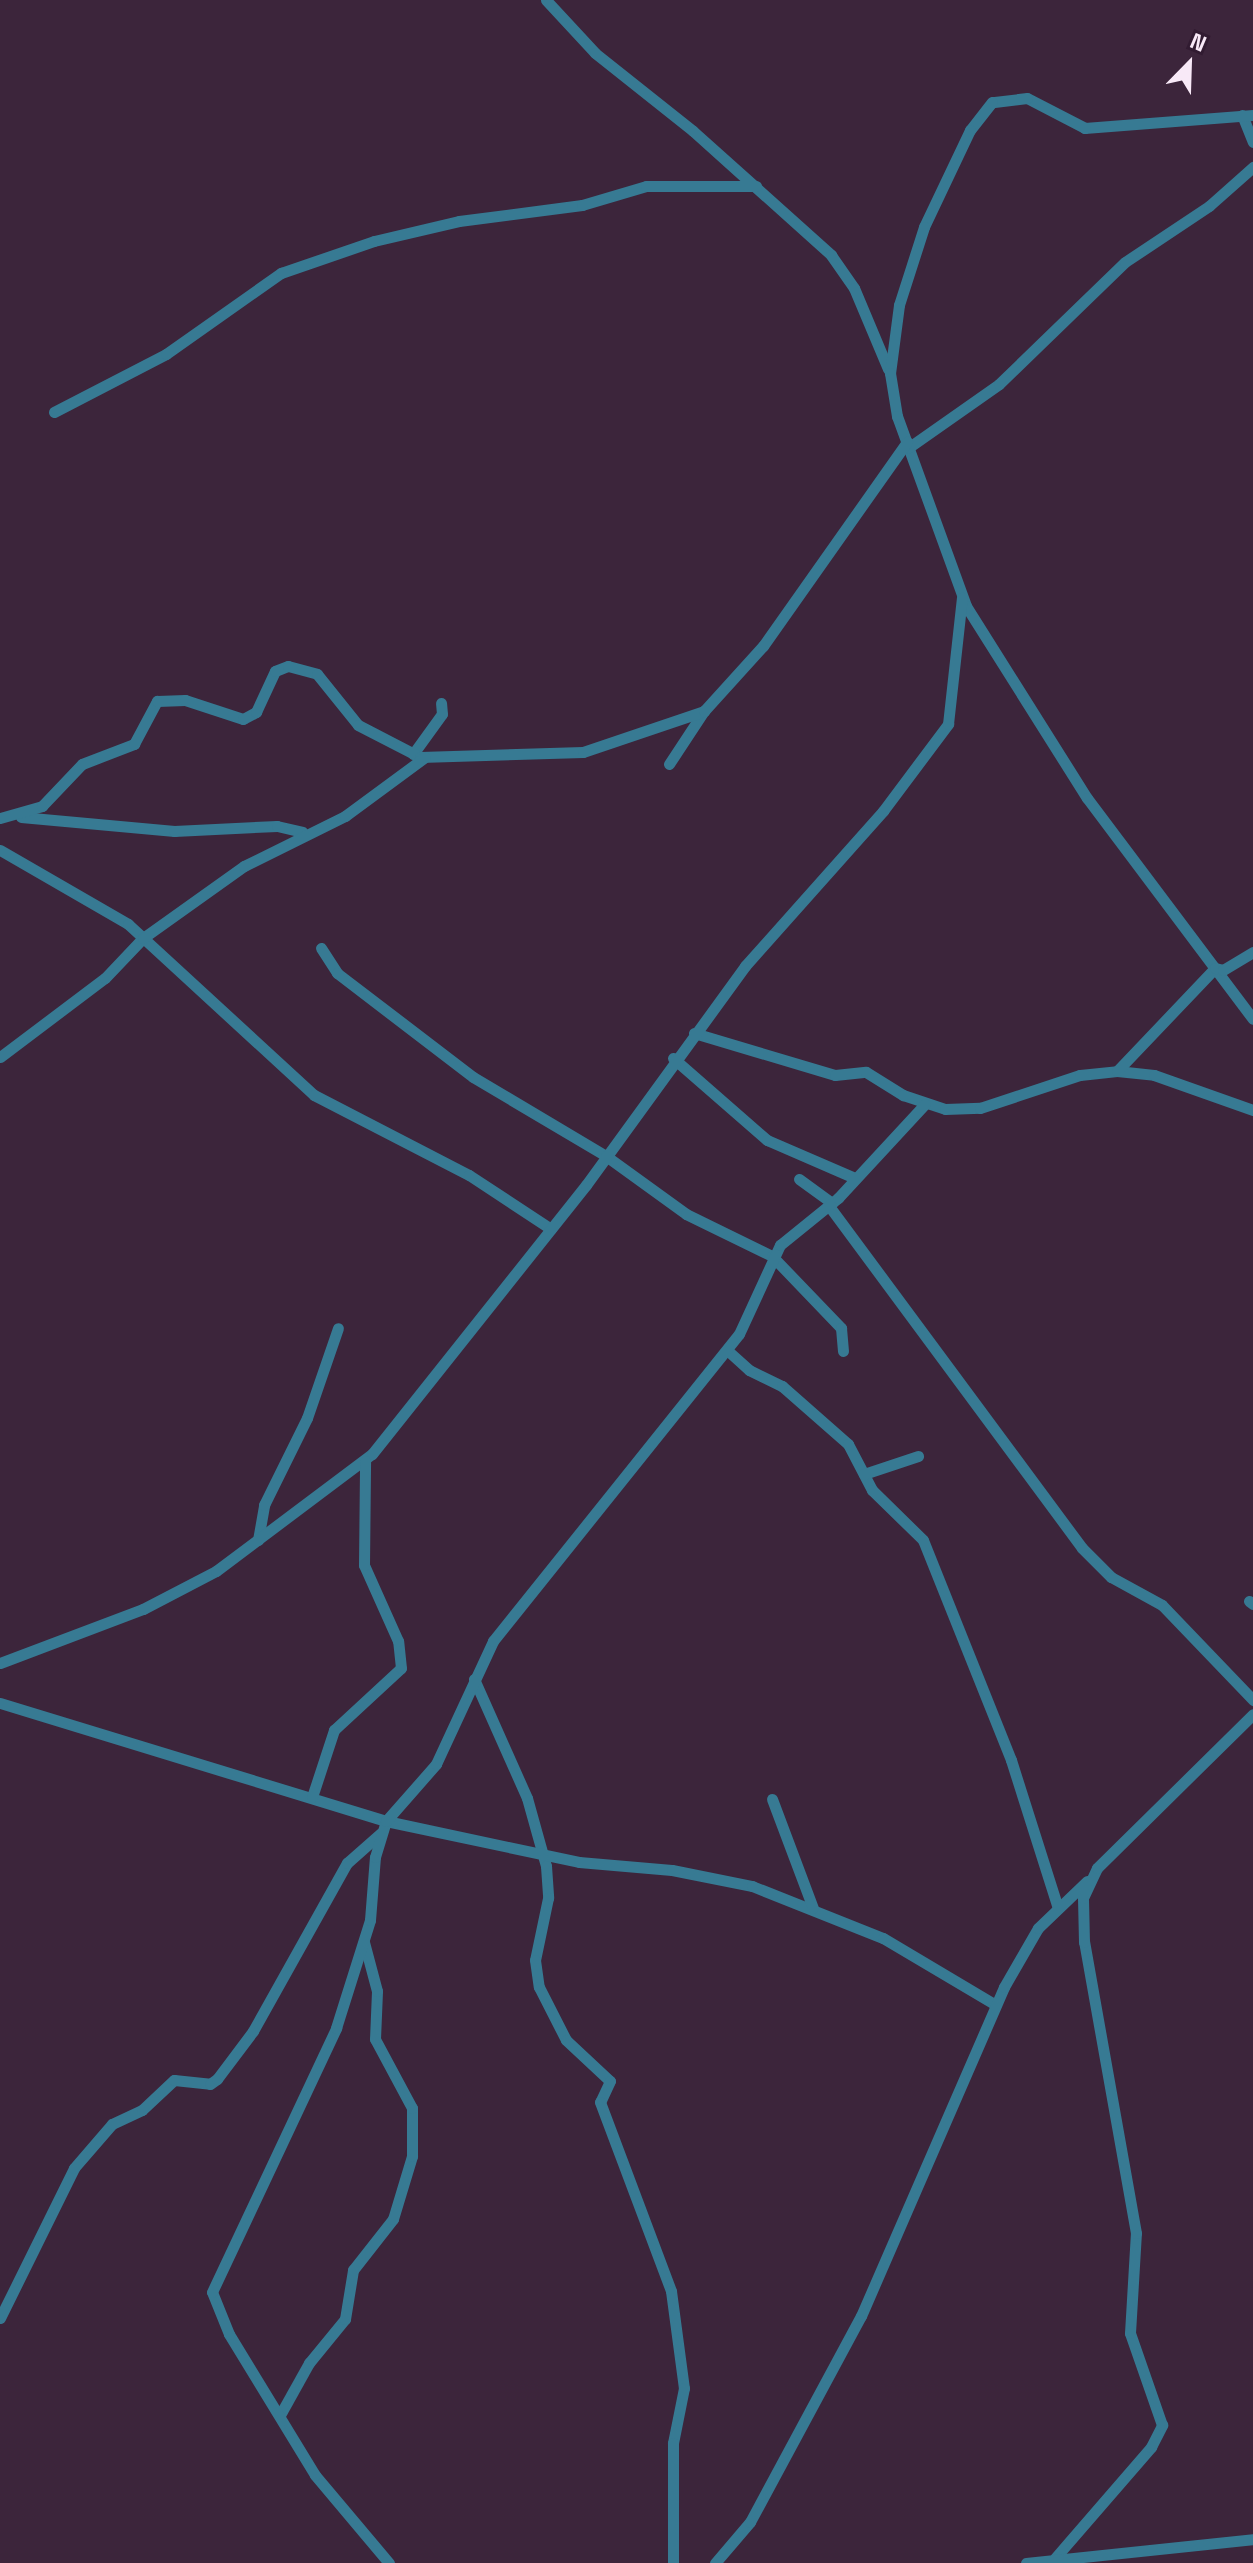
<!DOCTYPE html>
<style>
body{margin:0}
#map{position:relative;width:1253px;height:2563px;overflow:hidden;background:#3c253b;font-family:"Space Grotesk",sans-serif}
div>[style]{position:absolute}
.street>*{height:11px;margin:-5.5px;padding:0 5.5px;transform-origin:5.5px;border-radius:5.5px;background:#377a93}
span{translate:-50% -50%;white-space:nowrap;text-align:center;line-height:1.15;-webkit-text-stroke:6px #311b31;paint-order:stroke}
.north{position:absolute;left:1149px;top:24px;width:80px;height:80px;-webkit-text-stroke:6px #311b31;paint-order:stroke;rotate:23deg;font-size:22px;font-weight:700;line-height:32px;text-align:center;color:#f8e9f7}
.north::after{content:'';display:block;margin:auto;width:28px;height:36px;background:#f8e9f7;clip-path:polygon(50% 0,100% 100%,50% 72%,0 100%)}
</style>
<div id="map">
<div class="street">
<i style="left:546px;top:0;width:72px;rotate:47.2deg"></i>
<i style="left:595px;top:53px;width:125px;rotate:38.5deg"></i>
<i style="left:693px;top:131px;width:186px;rotate:41.9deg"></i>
<i style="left:831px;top:255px;width:40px;rotate:55.1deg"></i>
<i style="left:854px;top:288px;width:88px;rotate:67.2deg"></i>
<i style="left:1242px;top:115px;width:29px;rotate:68deg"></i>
<i style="left:1253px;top:115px;width:169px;rotate:175.6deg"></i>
<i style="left:1085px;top:128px;width:65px;rotate:-152.7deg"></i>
<i style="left:1027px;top:98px;width:35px;rotate:173deg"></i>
<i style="left:992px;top:102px;width:36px;rotate:128deg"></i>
<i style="left:970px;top:130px;width:107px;rotate:115.4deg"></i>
<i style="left:924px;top:227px;width:82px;rotate:107.8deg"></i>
<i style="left:899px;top:305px;width:69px;rotate:97.5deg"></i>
<i style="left:890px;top:373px;width:44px;rotate:80.8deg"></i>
<i style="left:897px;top:416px;width:202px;rotate:70deg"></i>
<i style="left:966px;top:606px;width:227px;rotate:57.8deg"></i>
<i style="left:1087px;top:798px;width:276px;rotate:53.1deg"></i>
<i style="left:54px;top:412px;width:126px;rotate:-27.4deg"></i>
<i style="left:166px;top:354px;width:141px;rotate:-35.2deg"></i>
<i style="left:281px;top:273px;width:98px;rotate:-19deg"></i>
<i style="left:374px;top:241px;width:87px;rotate:-13.2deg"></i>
<i style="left:459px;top:221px;width:124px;rotate:-7.4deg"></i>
<i style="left:582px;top:205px;width:67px;rotate:-16.5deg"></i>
<i style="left:646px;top:186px;width:110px"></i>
<i style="left:908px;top:448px;width:111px;rotate:-35.1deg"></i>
<i style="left:999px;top:384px;width:175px;rotate:-44.1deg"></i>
<i style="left:1125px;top:262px;width:101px;rotate:-33.7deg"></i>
<i style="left:1209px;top:206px;width:59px;rotate:-41.6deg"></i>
<i style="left:413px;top:754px;width:49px;rotate:-54.1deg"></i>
<i style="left:442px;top:714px;width:11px;rotate:-95deg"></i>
<i style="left:669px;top:764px;width:64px;rotate:-56.6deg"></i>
<i style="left:21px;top:817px;width:154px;rotate:5.2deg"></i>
<i style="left:174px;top:831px;width:103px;rotate:-2.8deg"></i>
<i style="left:277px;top:826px;width:26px;rotate:13deg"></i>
<i style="left:0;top:818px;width:44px;rotate:-15.9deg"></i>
<i style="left:42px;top:806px;width:58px;rotate:-46.4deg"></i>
<i style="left:82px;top:764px;width:56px;rotate:-21deg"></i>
<i style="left:134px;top:744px;width:49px;rotate:-61.9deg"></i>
<i style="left:157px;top:701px;width:28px;rotate:-2deg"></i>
<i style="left:185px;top:700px;width:61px;rotate:18.1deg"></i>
<i style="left:243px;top:719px;width:15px;rotate:-28deg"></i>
<i style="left:256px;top:712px;width:45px;rotate:-65.1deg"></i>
<i style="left:275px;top:671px;width:14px;rotate:-21deg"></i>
<i style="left:288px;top:666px;width:30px;rotate:15deg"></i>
<i style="left:317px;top:674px;width:65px;rotate:51.2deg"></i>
<i style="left:358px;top:725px;width:70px;rotate:27.3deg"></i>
<i style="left:420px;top:757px;width:163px;rotate:-1.8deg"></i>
<i style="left:583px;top:752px;width:128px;rotate:-18.7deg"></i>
<i style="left:704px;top:711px;width:88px;rotate:-47.8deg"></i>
<i style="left:763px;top:646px;width:250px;rotate:-54.8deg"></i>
<i style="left:0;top:850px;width:148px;rotate:30deg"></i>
<i style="left:128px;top:924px;width:253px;rotate:42.6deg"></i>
<i style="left:314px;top:1095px;width:174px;rotate:27.3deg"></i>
<i style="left:469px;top:1175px;width:98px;rotate:33.4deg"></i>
<i style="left:321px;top:948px;width:30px;rotate:57deg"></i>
<i style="left:337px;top:973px;width:171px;rotate:37.4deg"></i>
<i style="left:473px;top:1077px;width:155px;rotate:30.7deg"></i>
<i style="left:606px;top:1156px;width:99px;rotate:35.9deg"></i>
<i style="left:686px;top:1214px;width:96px;rotate:26deg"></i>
<i style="left:772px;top:1256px;width:100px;rotate:46.2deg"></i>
<i style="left:841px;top:1328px;width:23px;rotate:85deg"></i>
<i style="left:694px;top:1033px;width:147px;rotate:16.6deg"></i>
<i style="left:835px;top:1075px;width:31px;rotate:-6deg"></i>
<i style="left:866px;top:1072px;width:44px;rotate:31.9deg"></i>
<i style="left:903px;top:1095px;width:44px;rotate:18.4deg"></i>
<i style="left:945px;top:1109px;width:35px;rotate:-2deg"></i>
<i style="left:980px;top:1108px;width:105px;rotate:-18.3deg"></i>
<i style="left:1080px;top:1075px;width:37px;rotate:-6deg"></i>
<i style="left:1117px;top:1071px;width:37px;rotate:6deg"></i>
<i style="left:1154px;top:1075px;width:105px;rotate:19.5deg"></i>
<i style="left:0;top:1057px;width:131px;rotate:-37deg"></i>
<i style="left:105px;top:978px;width:55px;rotate:-46.5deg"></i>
<i style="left:143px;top:938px;width:124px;rotate:-35.5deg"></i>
<i style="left:244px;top:866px;width:113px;rotate:-26.3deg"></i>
<i style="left:345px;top:816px;width:99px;rotate:-36.4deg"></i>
<i style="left:673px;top:1058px;width:125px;rotate:41.1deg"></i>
<i style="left:767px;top:1140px;width:96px;rotate:23.4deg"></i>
<i style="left:1117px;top:1071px;width:142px;rotate:-46.4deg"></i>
<i style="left:1215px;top:968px;width:8px;rotate:14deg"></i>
<i style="left:1223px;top:970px;width:35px;rotate:-31deg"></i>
<i style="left:799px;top:1179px;width:41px;rotate:36deg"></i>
<i style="left:829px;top:1206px;width:425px;rotate:53.5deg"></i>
<i style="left:1082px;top:1548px;width:41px;rotate:45deg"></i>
<i style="left:1111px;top:1577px;width:58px;rotate:28.8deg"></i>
<i style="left:1162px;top:1605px;width:132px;rotate:46.2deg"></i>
<i style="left:727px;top:1350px;width:30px;rotate:42deg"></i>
<i style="left:749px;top:1370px;width:37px;rotate:26deg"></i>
<i style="left:782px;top:1386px;width:88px;rotate:41.3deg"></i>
<i style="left:848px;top:1444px;width:52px;rotate:62.4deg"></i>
<i style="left:872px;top:1490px;width:71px;rotate:44.4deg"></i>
<i style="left:923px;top:1540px;width:237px;rotate:68.2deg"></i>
<i style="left:1011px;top:1760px;width:155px;rotate:72.4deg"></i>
<i style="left:864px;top:1474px;width:57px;rotate:-18.4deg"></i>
<i style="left:258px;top:1540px;width:36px;rotate:-80deg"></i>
<i style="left:264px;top:1505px;width:97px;rotate:-63.7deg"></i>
<i style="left:307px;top:1418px;width:95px;rotate:-71deg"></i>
<i style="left:1249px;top:1601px;width:5px;rotate:37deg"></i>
<i style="left:0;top:1663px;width:153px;rotate:-20.7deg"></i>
<i style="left:143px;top:1609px;width:82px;rotate:-27.5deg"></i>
<i style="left:216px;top:1571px;width:195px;rotate:-36.9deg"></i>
<i style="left:372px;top:1454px;width:344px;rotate:-51.5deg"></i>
<i style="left:586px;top:1185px;width:271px;rotate:-54deg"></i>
<i style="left:745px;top:966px;width:208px;rotate:-48.3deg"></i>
<i style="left:883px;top:811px;width:109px;rotate:-53.2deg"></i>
<i style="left:948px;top:724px;width:127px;rotate:-83.7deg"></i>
<i style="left:474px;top:1679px;width:130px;rotate:66deg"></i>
<i style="left:527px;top:1798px;width:71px;rotate:74.4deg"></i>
<i style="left:546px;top:1866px;width:32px;rotate:86deg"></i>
<i style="left:548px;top:1898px;width:63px;rotate:101.8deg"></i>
<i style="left:535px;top:1960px;width:27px;rotate:82deg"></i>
<i style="left:539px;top:1987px;width:59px;rotate:63deg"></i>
<i style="left:566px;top:2040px;width:60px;rotate:43deg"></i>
<i style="left:610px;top:2081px;width:23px;rotate:115deg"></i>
<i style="left:600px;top:2102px;width:202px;rotate:69.4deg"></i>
<i style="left:671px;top:2291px;width:98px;rotate:82.4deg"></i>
<i style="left:684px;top:2388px;width:56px;rotate:101.3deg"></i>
<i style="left:673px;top:2443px;width:120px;rotate:90deg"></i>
<i style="left:0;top:1703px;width:404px;rotate:17deg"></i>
<i style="left:386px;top:1821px;width:197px;rotate:12deg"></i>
<i style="left:579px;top:1862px;width:93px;rotate:4.9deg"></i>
<i style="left:672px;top:1870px;width:82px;rotate:11.3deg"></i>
<i style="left:752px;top:1886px;width:141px;rotate:21.7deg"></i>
<i style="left:883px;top:1938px;width:131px;rotate:30.7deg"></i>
<i style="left:312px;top:1797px;width:71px;rotate:-71.8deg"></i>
<i style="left:334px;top:1730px;width:91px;rotate:-42.8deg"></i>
<i style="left:401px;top:1668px;width:27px;rotate:-96deg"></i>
<i style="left:398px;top:1641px;width:83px;rotate:-114.1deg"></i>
<i style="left:364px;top:1565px;width:104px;rotate:-89.4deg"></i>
<i style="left:772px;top:1799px;width:116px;rotate:69.4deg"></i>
<i style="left:0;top:2318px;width:167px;rotate:-63.7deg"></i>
<i style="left:74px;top:2168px;width:58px;rotate:-49.2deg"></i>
<i style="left:112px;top:2124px;width:33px;rotate:-25deg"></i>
<i style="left:142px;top:2110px;width:44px;rotate:-43.2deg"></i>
<i style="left:174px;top:2080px;width:36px;rotate:6deg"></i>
<i style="left:210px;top:2084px;width:9px;rotate:-36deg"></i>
<i style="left:217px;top:2079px;width:60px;rotate:-53.1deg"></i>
<i style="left:253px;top:2031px;width:193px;rotate:-60.8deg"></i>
<i style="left:347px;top:1863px;width:45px;rotate:-41.4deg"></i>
<i style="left:280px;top:2415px;width:60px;rotate:-60.9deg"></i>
<i style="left:309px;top:2363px;width:57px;rotate:-50.7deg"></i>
<i style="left:345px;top:2319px;width:50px;rotate:-80.7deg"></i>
<i style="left:353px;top:2270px;width:65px;rotate:-51.9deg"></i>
<i style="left:393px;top:2219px;width:66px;rotate:-73.2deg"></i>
<i style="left:412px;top:2156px;width:48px;rotate:-90deg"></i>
<i style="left:412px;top:2108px;width:78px;rotate:-118.2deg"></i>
<i style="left:375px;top:2039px;width:48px;rotate:-87.6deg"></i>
<i style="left:377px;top:1991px;width:51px;rotate:-104.9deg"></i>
<i style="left:1055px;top:2558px;width:147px;rotate:-49.1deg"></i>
<i style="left:1151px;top:2447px;width:25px;rotate:-63deg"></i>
<i style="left:1162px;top:2425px;width:97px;rotate:-109.2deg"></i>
<i style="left:1130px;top:2333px;width:100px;rotate:-86.6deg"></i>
<i style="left:1136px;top:2233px;width:296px;rotate:-100.1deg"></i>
<i style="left:1084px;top:1942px;width:44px;rotate:-91.3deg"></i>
<i style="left:1083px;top:1898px;width:33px;rotate:-65deg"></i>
<i style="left:1097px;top:1868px;width:219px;rotate:-44.6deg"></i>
<i style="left:389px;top:2563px;width:115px;rotate:-130.1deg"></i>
<i style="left:315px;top:2475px;width:165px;rotate:-121.4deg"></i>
<i style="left:229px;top:2334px;width:45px;rotate:-112deg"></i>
<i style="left:212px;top:2292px;width:292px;rotate:-64.8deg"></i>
<i style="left:336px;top:2028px;width:113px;rotate:-72.5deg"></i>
<i style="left:370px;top:1920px;width:63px;rotate:-85.5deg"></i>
<i style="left:375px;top:1857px;width:38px;rotate:-73deg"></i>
<i style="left:386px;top:1821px;width:76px;rotate:-48.7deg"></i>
<i style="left:436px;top:1764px;width:136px;rotate:-65.1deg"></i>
<i style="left:493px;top:1641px;width:393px;rotate:-51.3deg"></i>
<i style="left:739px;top:1334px;width:98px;rotate:-65.3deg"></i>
<i style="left:780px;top:1245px;width:75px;rotate:-39deg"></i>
<i style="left:838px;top:1198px;width:128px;rotate:-47.2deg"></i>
<i style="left:715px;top:2563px;width:54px;rotate:-49.5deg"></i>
<i style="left:750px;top:2522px;width:234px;rotate:-61.7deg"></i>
<i style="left:861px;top:2316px;width:359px;rotate:-66.5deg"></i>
<i style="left:1004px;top:1987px;width:68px;rotate:-60deg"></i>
<i style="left:1038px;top:1928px;width:68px;rotate:-43.8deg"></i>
<i style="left:1026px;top:2563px;width:228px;rotate:-6deg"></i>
</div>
<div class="north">N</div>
</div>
